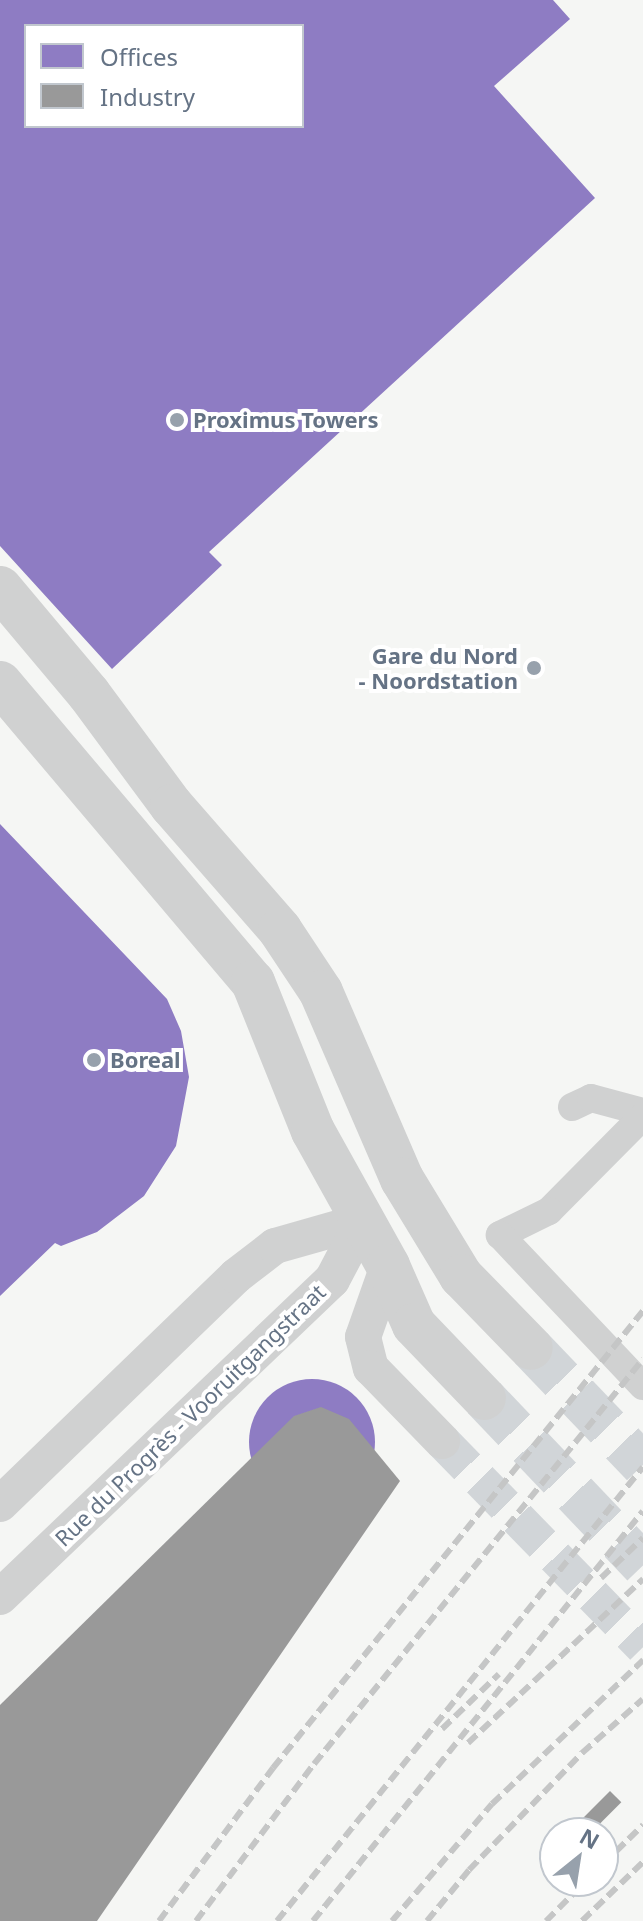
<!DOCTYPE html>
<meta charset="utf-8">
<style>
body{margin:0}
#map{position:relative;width:643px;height:1921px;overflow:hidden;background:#f5f6f4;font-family:"Noto Sans",sans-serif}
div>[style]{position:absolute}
.offices>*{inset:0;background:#8e7cc3}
.round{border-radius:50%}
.industry>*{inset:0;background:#999;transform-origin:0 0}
.minor-tunnel>*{height:36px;margin-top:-18px;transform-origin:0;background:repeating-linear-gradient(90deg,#d1d5d8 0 36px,transparent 0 54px)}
.tertiary-tunnel>*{height:44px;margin-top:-22px;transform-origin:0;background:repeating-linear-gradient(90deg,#d1d5d8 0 44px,transparent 0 66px)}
.pedestrian>*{height:28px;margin:-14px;padding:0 14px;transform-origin:14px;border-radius:14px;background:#d0d1d1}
.minor>*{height:36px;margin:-18px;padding:0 18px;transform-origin:18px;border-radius:18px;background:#d0d1d1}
.tertiary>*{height:44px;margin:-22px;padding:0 22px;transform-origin:22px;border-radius:22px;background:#d0d1d1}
.rail>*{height:6px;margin-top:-3px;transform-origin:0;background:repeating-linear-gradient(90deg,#c5c6c6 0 12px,transparent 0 18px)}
.dots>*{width:22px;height:22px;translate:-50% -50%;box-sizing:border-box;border:4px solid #fff;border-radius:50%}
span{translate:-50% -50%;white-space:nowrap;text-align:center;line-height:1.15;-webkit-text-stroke:8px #fff;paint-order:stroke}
.poi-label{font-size:22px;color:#657385;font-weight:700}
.left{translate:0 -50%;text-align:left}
.right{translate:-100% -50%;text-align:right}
.street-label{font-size:22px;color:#657385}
.legend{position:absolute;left:24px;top:24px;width:280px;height:104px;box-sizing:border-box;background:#fff;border:2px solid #c1c7ce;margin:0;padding:10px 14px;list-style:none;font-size:24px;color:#657385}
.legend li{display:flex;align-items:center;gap:16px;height:40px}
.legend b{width:40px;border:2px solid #c1c7ce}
.north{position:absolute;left:539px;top:1817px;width:80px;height:80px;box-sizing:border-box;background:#fff;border:2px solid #c1c7ce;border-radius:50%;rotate:30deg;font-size:22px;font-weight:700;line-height:32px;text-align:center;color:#657385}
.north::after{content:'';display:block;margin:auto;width:28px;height:36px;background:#97a1ac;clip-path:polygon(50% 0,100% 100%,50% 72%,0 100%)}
</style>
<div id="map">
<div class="offices">
<i style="clip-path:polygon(evenodd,0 0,553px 0,570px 19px,494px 86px,595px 198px,209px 552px,222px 565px,112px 669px,0 546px,0 0,26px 26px,302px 26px,302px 126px,26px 126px,26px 26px)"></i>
<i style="clip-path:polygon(0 824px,167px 999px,181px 1031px,189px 1077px,176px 1146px,144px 1196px,97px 1232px,61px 1246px,55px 1243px,0 1296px)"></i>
<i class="round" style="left:249px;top:1379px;width:126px;height:126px"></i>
</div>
<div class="industry">
<i style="clip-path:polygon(321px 1407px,349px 1419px,400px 1481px,97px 1921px,0 1921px,0 1705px,294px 1416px)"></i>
<i style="left:610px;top:1791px;width:16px;height:42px;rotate:45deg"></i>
</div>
<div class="minor-tunnel">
<i style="left:442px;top:1441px;width:288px;rotate:45.7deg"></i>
</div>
<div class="tertiary-tunnel">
<i style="left:531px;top:1348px;width:162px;rotate:46.3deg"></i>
<i style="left:484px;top:1398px;width:231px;rotate:46.4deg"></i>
</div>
<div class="pedestrian">
<i style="left:572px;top:1107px;width:21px;rotate:-25deg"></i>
<i style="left:591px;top:1098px;width:54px;rotate:15.1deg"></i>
<i style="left:643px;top:1116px;width:134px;rotate:134.7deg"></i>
<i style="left:549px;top:1211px;width:55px;rotate:153.9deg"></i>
<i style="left:500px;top:1235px;width:208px;rotate:46.6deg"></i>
</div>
<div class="minor">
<i style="left:388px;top:1266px;width:75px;rotate:109.4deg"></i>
<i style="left:363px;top:1337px;width:32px;rotate:76deg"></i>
<i style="left:371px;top:1368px;width:102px;rotate:45.8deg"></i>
<i style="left:0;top:1504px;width:328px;rotate:-44deg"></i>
<i style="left:236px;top:1276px;width:49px;rotate:-37.6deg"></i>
<i style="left:275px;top:1246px;width:91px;rotate:-15.9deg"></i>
<i style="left:0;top:1597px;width:459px;rotate:-43.7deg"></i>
<i style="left:332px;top:1280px;width:67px;rotate:-62.3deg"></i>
</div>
<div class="tertiary">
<i style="left:0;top:588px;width:138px;rotate:50deg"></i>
<i style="left:89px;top:694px;width:139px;rotate:53.5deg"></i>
<i style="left:172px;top:806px;width:164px;rotate:48.9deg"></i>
<i style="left:280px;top:930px;width:74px;rotate:56.5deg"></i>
<i style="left:321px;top:992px;width:204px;rotate:66.6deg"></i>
<i style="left:402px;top:1179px;width:114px;rotate:58.7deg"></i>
<i style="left:461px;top:1276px;width:100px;rotate:45.8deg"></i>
<i style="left:0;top:683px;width:392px;rotate:49.8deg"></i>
<i style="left:253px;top:982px;width:161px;rotate:68.1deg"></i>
<i style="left:313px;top:1131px;width:154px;rotate:60.9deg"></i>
<i style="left:388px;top:1266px;width:64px;rotate:66.2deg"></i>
<i style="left:414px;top:1325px;width:101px;rotate:46.2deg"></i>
</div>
<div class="rail">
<i style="left:601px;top:1578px;width:58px;rotate:-43.6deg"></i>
<i style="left:442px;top:1729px;width:79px;rotate:-44deg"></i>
<i style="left:468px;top:1743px;width:240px;rotate:-43.1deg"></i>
<i style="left:603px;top:1864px;width:56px;rotate:-44.3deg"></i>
<i style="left:159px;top:1921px;width:191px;rotate:-53.3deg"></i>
<i style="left:273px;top:1768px;width:588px;rotate:-51.01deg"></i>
<i style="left:196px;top:1921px;width:196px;rotate:-53.1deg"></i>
<i style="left:314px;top:1764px;width:522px;rotate:-50.91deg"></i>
<i style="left:277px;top:1921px;width:583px;rotate:-51.13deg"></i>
<i style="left:313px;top:1921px;width:526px;rotate:-51.17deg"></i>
<i style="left:392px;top:1921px;width:154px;rotate:-49.5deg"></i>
<i style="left:492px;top:1804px;width:209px;rotate:-43.6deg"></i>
<i style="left:427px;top:1921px;width:66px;rotate:-50.5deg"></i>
<i style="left:469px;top:1870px;width:163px;rotate:-46deg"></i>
<i style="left:582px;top:1753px;width:81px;rotate:-41.5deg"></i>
<i style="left:546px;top:1921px;width:57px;rotate:-45deg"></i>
<i style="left:582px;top:1921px;width:85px;rotate:-44deg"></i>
</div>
<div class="dots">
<i style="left:177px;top:420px;background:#97a1ac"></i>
<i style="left:534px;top:668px;background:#97a1ac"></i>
<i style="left:94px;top:1060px;background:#97a1ac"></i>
</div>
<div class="poi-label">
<span class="left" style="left:193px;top:420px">Proximus Towers</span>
<span class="right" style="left:518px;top:668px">Gare du Nord<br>- Noordstation</span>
<span class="left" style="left:110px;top:1060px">Boreal</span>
</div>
<div class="street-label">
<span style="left:190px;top:1415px;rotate:-44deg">Rue du Progrès - Vooruitgangstraat</span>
</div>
<ul class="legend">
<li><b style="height:22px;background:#8e7cc3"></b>Offices</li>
<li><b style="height:22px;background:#999"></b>Industry</li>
</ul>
<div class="north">N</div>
</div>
